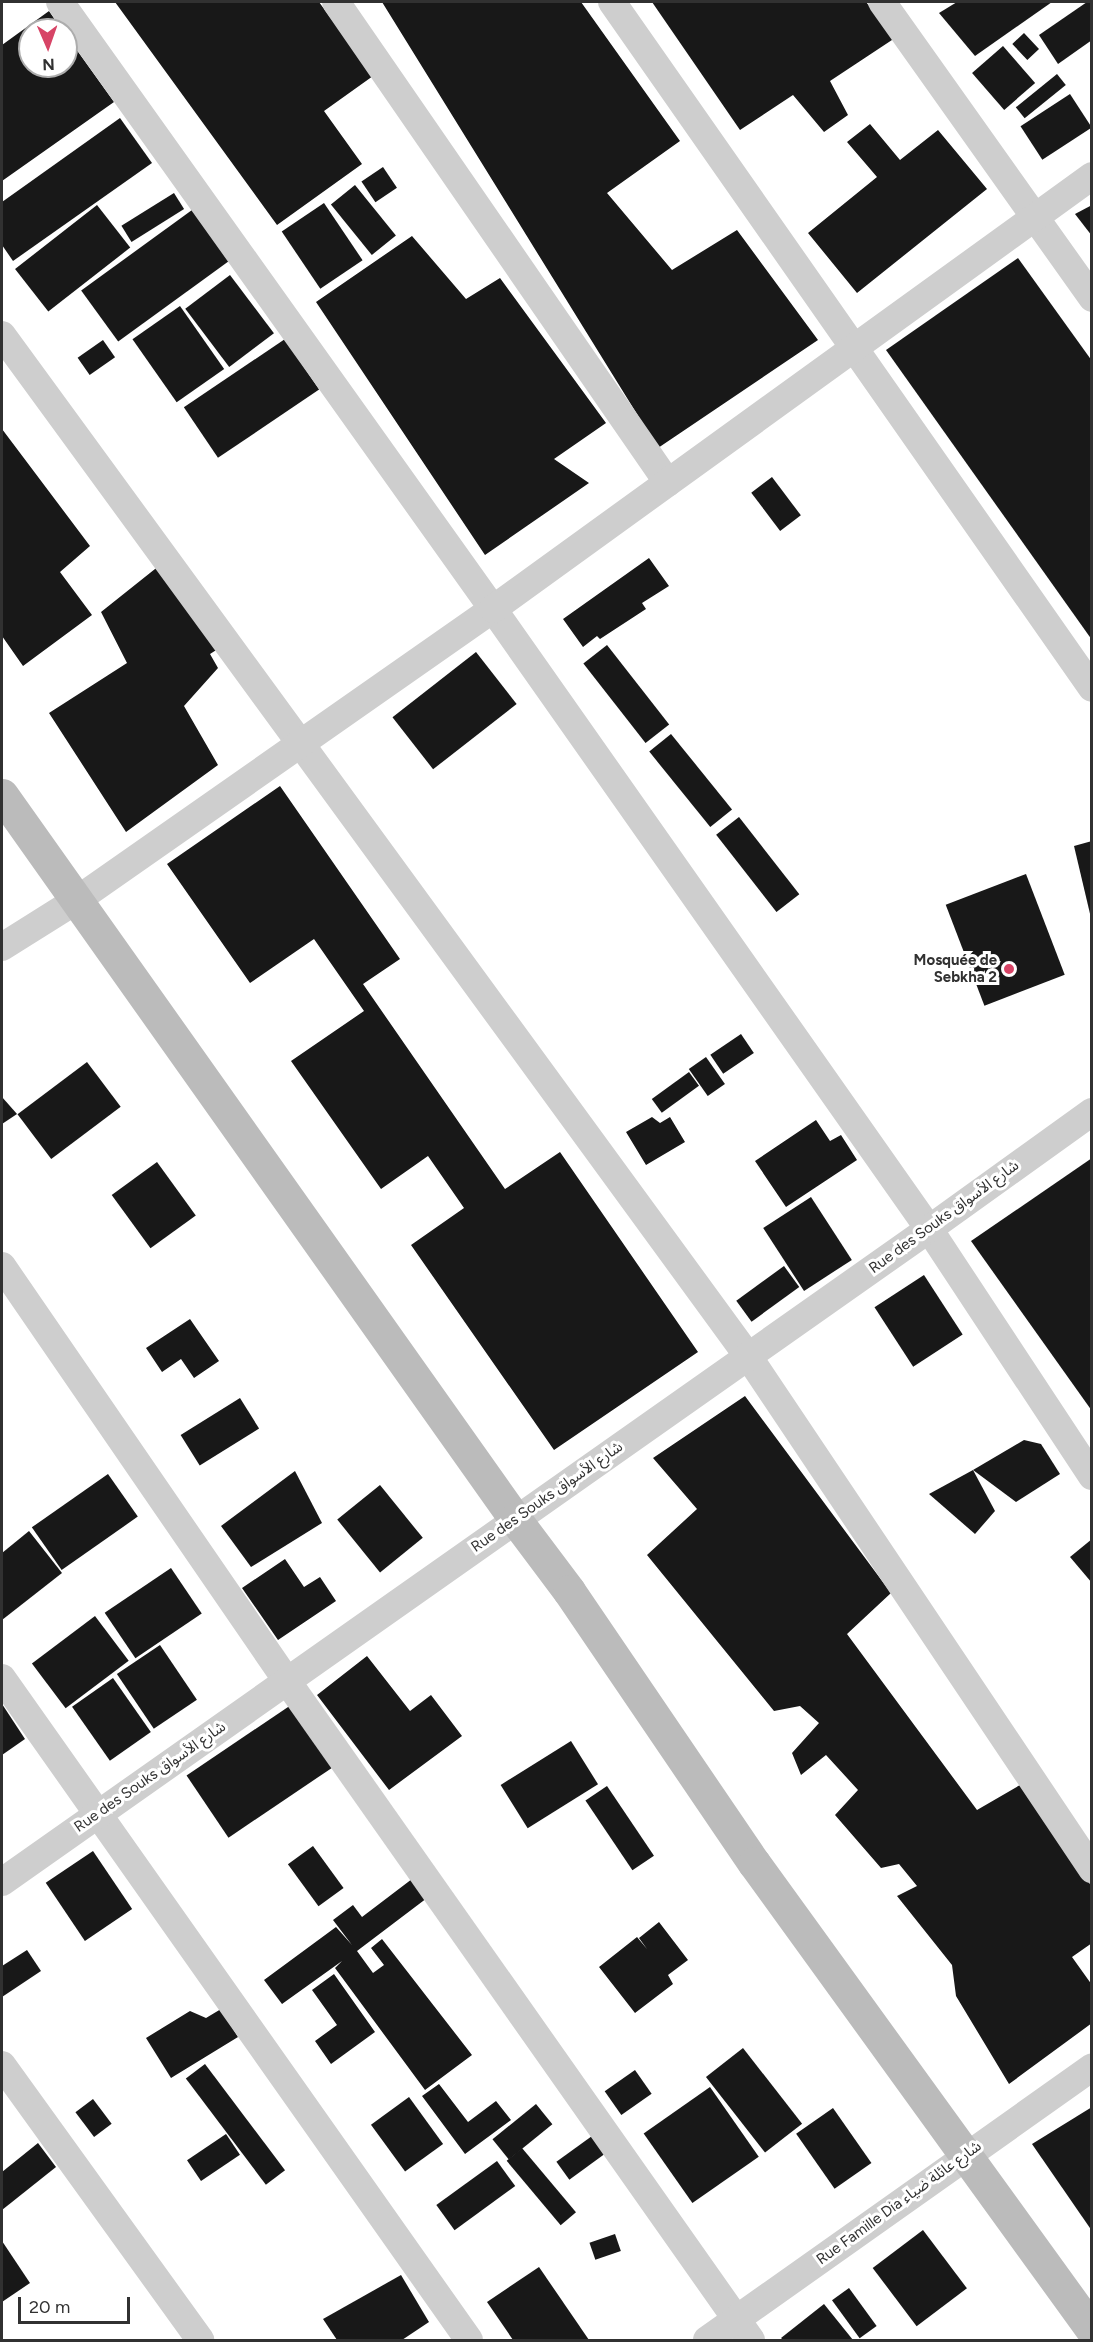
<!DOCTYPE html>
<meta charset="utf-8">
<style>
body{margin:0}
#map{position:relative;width:1093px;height:2342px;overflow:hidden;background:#fff;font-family:Figtree,"Noto Sans Arabic",sans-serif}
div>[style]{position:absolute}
.building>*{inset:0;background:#181818;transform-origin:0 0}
.street>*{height:28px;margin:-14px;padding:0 14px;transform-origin:14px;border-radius:14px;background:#cecece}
.secondary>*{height:33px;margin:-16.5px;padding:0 16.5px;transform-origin:16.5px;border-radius:16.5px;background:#bbb}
.dots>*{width:16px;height:16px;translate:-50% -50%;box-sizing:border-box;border:3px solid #fff;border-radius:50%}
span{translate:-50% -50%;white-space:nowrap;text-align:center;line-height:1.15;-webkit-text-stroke:6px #fff;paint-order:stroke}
.poi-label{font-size:15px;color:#313131;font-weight:700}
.right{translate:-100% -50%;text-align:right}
.street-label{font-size:15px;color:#313131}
.frame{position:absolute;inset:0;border:3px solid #313131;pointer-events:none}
.north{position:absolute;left:18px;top:18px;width:60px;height:60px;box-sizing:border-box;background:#fff;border:2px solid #adadad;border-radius:50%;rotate:178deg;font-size:16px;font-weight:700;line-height:24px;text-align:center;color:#313131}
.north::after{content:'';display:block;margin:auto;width:21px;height:27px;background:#d74466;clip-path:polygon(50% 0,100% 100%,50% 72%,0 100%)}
.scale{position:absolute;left:18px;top:2297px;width:112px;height:27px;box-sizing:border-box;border:3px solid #313131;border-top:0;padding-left:8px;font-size:18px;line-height:21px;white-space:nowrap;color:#313131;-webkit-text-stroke:4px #fff;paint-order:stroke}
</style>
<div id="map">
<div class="building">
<i style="clip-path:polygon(115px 2px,319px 2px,373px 76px,324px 111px,362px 164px,277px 225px)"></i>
<i style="clip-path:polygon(382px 2px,581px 2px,680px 141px,607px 193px,672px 270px,737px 230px,818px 340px,658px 448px)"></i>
<i style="clip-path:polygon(652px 2px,866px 2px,895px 38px,830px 81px,848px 115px,824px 132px,793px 95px,740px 130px)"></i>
<i style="clip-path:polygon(957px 2px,1052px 2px,975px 56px,939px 13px)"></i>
<i style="clip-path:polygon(1087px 2px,1092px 2px,1092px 40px,1058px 64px,1039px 35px)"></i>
<i style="clip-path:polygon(49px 11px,62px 30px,30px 30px,30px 66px,66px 66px,66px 35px,114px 102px,2px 181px,2px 45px)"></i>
<i style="left:1024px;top:33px;width:22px;height:16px;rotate:47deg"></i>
<i style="left:1003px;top:46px;width:49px;height:41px;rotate:49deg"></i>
<i style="left:1057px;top:74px;width:14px;height:53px;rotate:51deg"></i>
<i style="left:1070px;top:94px;width:40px;height:59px;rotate:57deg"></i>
<i style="clip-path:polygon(120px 118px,152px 163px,13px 261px,2px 245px,2px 202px)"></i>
<i style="clip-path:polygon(870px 124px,900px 160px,938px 130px,987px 189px,857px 293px,808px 233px,877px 177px,847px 142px)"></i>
<i style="left:383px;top:167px;width:25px;height:26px;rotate:56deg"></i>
<i style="left:355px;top:185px;width:65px;height:31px;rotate:51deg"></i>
<i style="left:174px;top:193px;width:19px;height:62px;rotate:58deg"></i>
<i style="left:324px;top:203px;width:69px;height:51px;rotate:56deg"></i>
<i style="left:97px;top:205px;width:54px;height:104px;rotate:52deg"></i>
<i style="clip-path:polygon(1092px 205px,1092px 236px,1075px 214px)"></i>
<i style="left:192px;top:210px;width:63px;height:137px;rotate:54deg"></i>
<i style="clip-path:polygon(412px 236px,466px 299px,500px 278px,606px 423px,554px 459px,589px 483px,485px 555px,316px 302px)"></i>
<i style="clip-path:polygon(1018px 258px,1092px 361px,1092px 640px,886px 350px)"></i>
<i style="left:230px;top:275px;width:73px;height:56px;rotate:53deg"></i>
<i style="left:180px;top:306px;width:77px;height:58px;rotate:55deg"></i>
<i style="left:285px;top:339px;width:61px;height:122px;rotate:56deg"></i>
<i style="left:103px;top:340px;width:21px;height:31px;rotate:55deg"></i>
<i style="clip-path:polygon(2px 429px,90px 546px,60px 572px,92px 615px,23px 666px,2px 636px)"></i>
<i style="left:772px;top:477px;width:48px;height:26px;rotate:53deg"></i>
<i style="clip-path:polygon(649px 558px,669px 586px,642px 603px,646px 609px,600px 639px,597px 636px,583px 647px,563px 619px)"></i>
<i style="clip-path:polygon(160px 565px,221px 647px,210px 654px,218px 668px,184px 706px,218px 765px,126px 832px,49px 713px,127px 663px,101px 612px)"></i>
<i style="left:607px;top:645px;width:101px;height:30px;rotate:52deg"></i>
<i style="left:476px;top:652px;width:66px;height:106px;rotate:52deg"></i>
<i style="left:671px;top:734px;width:97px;height:28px;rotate:51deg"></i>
<i style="clip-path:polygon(280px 786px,400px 959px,363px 984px,505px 1189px,560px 1152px,698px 1352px,554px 1450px,411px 1245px,464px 1208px,428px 1156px,381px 1189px,291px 1061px,364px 1011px,314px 939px,250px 983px,167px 864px)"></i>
<i style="left:739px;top:817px;width:98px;height:29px;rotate:52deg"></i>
<i style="clip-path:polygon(1092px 841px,1092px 918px,1091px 918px,1074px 846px)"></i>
<i style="left:1026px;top:874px;width:108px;height:86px;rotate:69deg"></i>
<i style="left:741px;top:1034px;width:23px;height:37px;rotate:56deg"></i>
<i style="left:706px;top:1057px;width:33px;height:21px;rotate:55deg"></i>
<i style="left:87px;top:1062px;width:56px;height:87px;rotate:53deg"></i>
<i style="left:689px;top:1072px;width:17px;height:46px;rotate:54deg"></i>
<i style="clip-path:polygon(2px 1097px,17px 1114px,2px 1124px)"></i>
<i style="clip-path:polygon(652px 1117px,660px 1123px,670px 1117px,685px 1142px,646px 1165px,626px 1132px)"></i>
<i style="clip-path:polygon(816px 1120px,830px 1141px,841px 1135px,857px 1160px,786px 1207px,755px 1161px)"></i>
<i style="clip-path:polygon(1092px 1158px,1092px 1411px,971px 1241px)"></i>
<i style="left:157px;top:1162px;width:66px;height:56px;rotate:54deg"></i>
<i style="left:811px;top:1197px;width:75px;height:57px;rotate:57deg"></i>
<i style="left:784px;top:1266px;width:26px;height:59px;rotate:54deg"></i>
<i style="left:924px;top:1275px;width:71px;height:59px;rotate:57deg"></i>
<i style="clip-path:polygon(190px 1319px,219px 1361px,194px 1378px,181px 1359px,162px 1372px,146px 1348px)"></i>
<i style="clip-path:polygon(745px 1396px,891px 1593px,847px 1634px,977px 1810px,1020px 1785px,1092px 1887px,1092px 1943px,1072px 1957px,1092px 1985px,1092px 2023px,1009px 2084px,956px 1996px,952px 1965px,897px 1896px,917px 1886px,899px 1864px,881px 1868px,835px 1815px,858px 1790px,826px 1755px,801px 1775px,792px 1753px,819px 1723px,800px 1706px,774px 1711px,647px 1555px,697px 1509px,653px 1458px)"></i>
<i style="left:240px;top:1398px;width:36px;height:70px;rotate:58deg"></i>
<i style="clip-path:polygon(1024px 1440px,1041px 1444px,1060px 1474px,1016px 1502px,973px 1470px)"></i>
<i style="clip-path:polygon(973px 1470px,995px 1511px,975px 1534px,929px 1494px)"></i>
<i style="clip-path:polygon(295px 1471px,322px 1523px,251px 1567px,221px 1526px)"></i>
<i style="left:108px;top:1474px;width:52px;height:93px;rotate:55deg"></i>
<i style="left:380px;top:1485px;width:68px;height:55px;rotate:51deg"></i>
<i style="clip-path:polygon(29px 1531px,62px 1573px,2px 1620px,2px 1553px)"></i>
<i style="clip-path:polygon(1092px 1539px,1092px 1583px,1070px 1557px)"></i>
<i style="clip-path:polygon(285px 1559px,304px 1587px,320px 1577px,336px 1601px,278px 1640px,242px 1588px)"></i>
<i style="left:171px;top:1568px;width:55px;height:80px;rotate:56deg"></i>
<i style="left:95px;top:1616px;width:56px;height:79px;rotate:53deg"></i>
<i style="left:160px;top:1645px;width:66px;height:52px;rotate:56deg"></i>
<i style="clip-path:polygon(367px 1656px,410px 1711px,431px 1695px,462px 1736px,389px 1790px,317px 1695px)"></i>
<i style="left:113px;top:1678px;width:66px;height:50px;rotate:55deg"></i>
<i style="clip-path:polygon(2px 1704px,25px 1739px,2px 1755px)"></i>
<i style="left:291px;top:1705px;width:75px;height:126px;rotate:56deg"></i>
<i style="left:571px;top:1741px;width:51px;height:83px;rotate:58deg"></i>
<i style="left:607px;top:1786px;width:84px;height:26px;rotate:56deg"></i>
<i style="left:313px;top:1846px;width:52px;height:31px;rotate:54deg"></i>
<i style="left:93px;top:1851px;width:70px;height:57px;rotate:56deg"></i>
<i style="clip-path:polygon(412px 1879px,427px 1898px,357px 1951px,373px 1973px,384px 1965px,371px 1948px,382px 1939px,472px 2055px,425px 2090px,335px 1968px,342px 1961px,282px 2004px,264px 1980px,336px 1927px,352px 1945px,333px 1920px,353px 1905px,362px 1917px)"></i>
<i style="clip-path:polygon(659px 1922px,688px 1960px,668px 1975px,673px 1984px,635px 2013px,599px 1967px,637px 1937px,647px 1949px,639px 1938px)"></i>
<i style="clip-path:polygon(27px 1950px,41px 1971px,2px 1997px,2px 1966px)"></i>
<i style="clip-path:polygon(334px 1974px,375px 2032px,331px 2064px,315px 2041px,337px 2025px,312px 1990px)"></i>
<i style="clip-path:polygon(221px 2009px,238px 2037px,171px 2078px,146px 2038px,190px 2011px,206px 2018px)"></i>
<i style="left:743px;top:2048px;width:96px;height:47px;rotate:52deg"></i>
<i style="left:205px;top:2064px;width:133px;height:24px;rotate:53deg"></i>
<i style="left:635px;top:2070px;width:29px;height:37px;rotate:55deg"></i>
<i style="clip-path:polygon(439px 2084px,468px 2122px,496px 2101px,511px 2120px,465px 2154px,422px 2096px)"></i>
<i style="left:710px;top:2087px;width:85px;height:81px;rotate:55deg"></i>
<i style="left:409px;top:2097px;width:58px;height:47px;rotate:54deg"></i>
<i style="left:93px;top:2099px;width:31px;height:22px;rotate:53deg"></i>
<i style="left:536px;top:2104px;width:26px;height:56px;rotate:51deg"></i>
<i style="clip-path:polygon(1092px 2107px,1092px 2231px,1032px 2144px)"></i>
<i style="left:833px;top:2108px;width:67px;height:45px;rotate:55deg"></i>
<i style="left:226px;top:2134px;width:25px;height:47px;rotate:56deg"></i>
<i style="left:592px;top:2136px;width:22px;height:44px;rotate:54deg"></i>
<i style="clip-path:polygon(38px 2143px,56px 2167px,2px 2210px,2px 2172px)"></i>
<i style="left:522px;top:2148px;width:84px;height:20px;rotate:50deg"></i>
<i style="left:497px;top:2161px;width:31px;height:75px;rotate:54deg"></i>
<i style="left:923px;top:2230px;width:73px;height:63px;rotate:53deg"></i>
<i style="left:615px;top:2234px;width:18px;height:27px;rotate:71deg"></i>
<i style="clip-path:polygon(2px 2241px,30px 2283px,2px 2302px)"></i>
<i style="clip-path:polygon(539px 2267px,589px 2340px,513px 2340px,487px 2302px)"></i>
<i style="clip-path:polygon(401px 2275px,429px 2322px,402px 2340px,337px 2340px,323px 2319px)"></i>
<i style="left:849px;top:2288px;width:47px;height:21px;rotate:54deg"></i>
<i style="clip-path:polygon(824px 2304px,853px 2340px,783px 2340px,781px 2338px)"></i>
</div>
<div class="street">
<i style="left:60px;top:2px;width:746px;rotate:54.5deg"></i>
<i style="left:493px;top:609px;width:758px;rotate:54.88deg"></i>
<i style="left:929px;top:1229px;width:296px;rotate:56.6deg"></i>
<i style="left:336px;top:2px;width:584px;rotate:55.39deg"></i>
<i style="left:612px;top:2px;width:837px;rotate:55.02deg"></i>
<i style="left:882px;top:2px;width:363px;rotate:54.6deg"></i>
<i style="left:2px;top:335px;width:1264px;rotate:53.85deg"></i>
<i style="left:748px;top:1356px;width:618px;rotate:56.16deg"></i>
<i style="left:2px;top:947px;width:89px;rotate:-32.1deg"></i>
<i style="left:77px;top:900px;width:508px;rotate:-34.97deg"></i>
<i style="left:493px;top:609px;width:739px;rotate:-35.86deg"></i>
<i style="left:2px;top:1266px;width:503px;rotate:55.52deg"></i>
<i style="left:287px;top:1681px;width:806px;rotate:54.85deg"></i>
<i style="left:2px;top:1678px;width:810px;rotate:54.8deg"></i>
<i style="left:2px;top:1882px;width:1134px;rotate:-35.16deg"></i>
<i style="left:929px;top:1229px;width:201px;rotate:-35.7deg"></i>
<i style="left:2px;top:2065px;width:339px;rotate:54.2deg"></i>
<i style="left:707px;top:2340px;width:472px;rotate:-35.3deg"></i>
</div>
<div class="secondary">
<i style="left:2px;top:795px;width:887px;rotate:54.68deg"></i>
<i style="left:515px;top:1519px;width:90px;rotate:53.1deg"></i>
<i style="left:569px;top:1591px;width:329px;rotate:55.8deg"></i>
<i style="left:754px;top:1863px;width:576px;rotate:54.1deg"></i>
</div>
<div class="dots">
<i style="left:1009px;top:969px;background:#d74466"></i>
</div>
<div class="poi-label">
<span class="right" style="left:997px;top:969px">Mosquée de<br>Sebkha 2</span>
</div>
<div class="street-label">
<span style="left:944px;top:1217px;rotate:-36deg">Rue des Souks شارع الأسواق</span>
<span style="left:547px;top:1497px;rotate:-35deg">Rue des Souks شارع الأسواق</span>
<span style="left:150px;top:1777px;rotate:-35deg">Rue des Souks شارع الأسواق</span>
<span style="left:899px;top:2203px;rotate:-36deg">Rue Famille Dia شارع عائلة ضياء</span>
</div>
<div class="frame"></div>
<div class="north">N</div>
<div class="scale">20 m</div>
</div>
